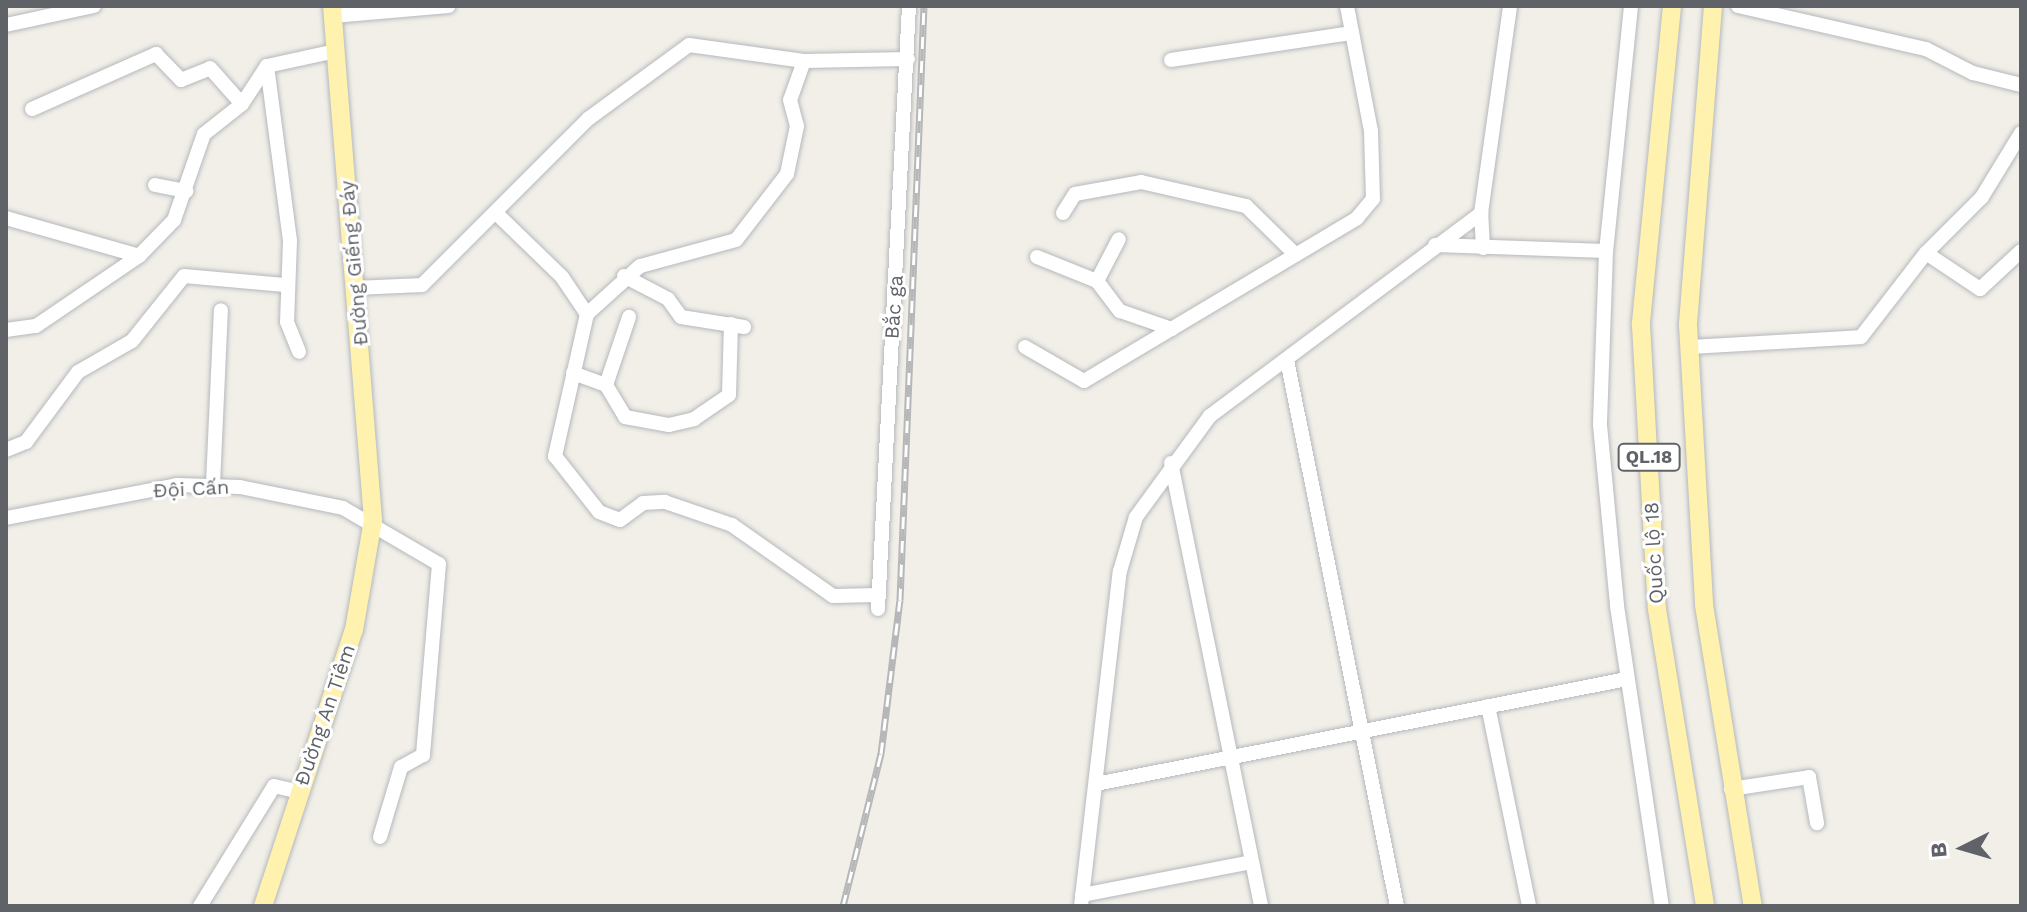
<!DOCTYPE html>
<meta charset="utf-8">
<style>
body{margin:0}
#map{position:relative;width:2027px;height:912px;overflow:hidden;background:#f1efe8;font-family:"Work Sans",sans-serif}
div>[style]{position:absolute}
.roads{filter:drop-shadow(0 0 2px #b5b8bc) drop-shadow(0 0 2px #b5b8bc)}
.minor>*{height:14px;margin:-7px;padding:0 7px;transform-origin:7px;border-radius:7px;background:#fff}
.major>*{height:18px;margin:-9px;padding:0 9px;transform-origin:9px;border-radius:9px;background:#fff2af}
.rail>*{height:7px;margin-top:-3.5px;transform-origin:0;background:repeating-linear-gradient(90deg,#fff 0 12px,#b6b7b8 0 24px);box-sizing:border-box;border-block:2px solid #b6b7b8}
span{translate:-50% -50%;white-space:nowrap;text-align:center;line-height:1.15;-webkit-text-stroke:6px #fff;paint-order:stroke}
.shield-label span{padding:2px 6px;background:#fff;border:2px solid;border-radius:6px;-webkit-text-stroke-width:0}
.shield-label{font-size:18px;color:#5f6368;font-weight:700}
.street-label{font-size:20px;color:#5f6368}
.frame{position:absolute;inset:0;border:8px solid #5f6368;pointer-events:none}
.north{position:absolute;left:1923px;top:808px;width:80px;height:80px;-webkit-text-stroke:6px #fff;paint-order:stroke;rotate:265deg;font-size:22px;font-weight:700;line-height:32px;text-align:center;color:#5f6368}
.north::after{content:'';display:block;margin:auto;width:28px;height:36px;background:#5f6368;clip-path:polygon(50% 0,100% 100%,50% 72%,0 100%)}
</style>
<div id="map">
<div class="roads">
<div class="minor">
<i style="left:1631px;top:6px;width:246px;rotate:95.8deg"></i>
<i style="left:1606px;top:251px;width:174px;rotate:92deg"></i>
<i style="left:1600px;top:425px;width:182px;rotate:84.6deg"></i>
<i style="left:1617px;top:606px;width:303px;rotate:81.5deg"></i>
<i style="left:1738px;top:6px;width:193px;rotate:12.9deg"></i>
<i style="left:1926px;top:49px;width:53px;rotate:27.1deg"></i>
<i style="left:1973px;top:73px;width:49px;rotate:14deg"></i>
<i style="left:333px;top:16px;width:116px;rotate:-4.9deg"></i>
<i style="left:6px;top:25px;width:90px;rotate:-12.2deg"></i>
<i style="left:1171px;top:60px;width:183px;rotate:-8.5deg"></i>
<i style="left:804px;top:61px;width:41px;rotate:109.7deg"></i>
<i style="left:790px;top:100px;width:27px;rotate:75deg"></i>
<i style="left:797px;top:126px;width:49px;rotate:101.8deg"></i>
<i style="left:787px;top:174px;width:83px;rotate:127.7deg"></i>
<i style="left:736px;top:240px;width:99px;rotate:164.8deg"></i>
<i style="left:640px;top:266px;width:72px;rotate:137.8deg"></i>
<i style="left:587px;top:314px;width:146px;rotate:102.7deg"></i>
<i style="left:555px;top:456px;width:71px;rotate:51.8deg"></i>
<i style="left:599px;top:512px;width:22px;rotate:21deg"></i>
<i style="left:620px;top:520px;width:29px;rotate:-36deg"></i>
<i style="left:643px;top:503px;width:22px;rotate:-3deg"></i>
<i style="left:665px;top:502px;width:71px;rotate:18.9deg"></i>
<i style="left:732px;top:525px;width:123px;rotate:35.1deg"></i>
<i style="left:833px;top:596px;width:44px;rotate:-1.3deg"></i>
<i style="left:267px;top:66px;width:177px;rotate:82.5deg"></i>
<i style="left:290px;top:241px;width:81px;rotate:92.1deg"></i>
<i style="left:287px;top:322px;width:32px;rotate:68deg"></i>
<i style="left:32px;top:109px;width:136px;rotate:-23.9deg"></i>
<i style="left:156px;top:54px;width:36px;rotate:46deg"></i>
<i style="left:181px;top:80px;width:31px;rotate:-22deg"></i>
<i style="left:210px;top:68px;width:48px;rotate:48.4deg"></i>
<i style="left:155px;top:185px;width:32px;rotate:11deg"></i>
<i style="left:496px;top:213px;width:92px;rotate:44.1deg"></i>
<i style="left:562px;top:277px;width:45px;rotate:56deg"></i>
<i style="left:1063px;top:213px;width:22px;rotate:-58deg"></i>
<i style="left:1075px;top:194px;width:67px;rotate:-10.3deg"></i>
<i style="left:1141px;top:182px;width:108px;rotate:12.9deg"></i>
<i style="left:1246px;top:206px;width:70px;rotate:44.4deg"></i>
<i style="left:6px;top:218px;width:138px;rotate:15.9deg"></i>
<i style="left:1435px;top:245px;width:171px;rotate:2deg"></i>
<i style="left:1483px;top:248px;width:35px;rotate:-93deg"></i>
<i style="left:1481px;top:213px;width:209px;rotate:-82deg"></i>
<i style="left:1926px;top:253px;width:65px;rotate:33.7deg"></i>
<i style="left:1980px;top:289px;width:56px;rotate:-42.8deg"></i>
<i style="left:1037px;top:257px;width:65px;rotate:21.8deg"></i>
<i style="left:1097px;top:281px;width:38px;rotate:53deg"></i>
<i style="left:1120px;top:311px;width:55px;rotate:19.1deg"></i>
<i style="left:624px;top:276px;width:50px;rotate:27.6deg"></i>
<i style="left:668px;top:299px;width:22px;rotate:54deg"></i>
<i style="left:681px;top:317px;width:64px;rotate:9deg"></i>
<i style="left:1097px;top:281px;width:47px;rotate:-62.4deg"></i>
<i style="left:355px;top:288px;width:67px;rotate:-2.6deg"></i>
<i style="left:422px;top:285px;width:235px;rotate:-45deg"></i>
<i style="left:588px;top:119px;width:125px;rotate:-36.2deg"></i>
<i style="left:689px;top:45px;width:116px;rotate:7.9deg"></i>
<i style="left:804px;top:61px;width:104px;rotate:-1.1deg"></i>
<i style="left:6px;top:330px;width:30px;rotate:-8deg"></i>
<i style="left:36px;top:326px;width:125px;rotate:-34.2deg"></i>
<i style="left:139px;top:256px;width:50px;rotate:-45.8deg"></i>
<i style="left:174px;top:220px;width:91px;rotate:-70.8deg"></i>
<i style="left:204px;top:134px;width:48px;rotate:-38.3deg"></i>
<i style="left:242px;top:104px;width:45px;rotate:-56.7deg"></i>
<i style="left:267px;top:66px;width:71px;rotate:-12.3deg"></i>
<i style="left:1025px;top:347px;width:68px;rotate:30deg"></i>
<i style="left:1084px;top:381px;width:318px;rotate:-30.8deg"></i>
<i style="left:1357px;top:218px;width:25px;rotate:-50deg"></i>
<i style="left:1373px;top:199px;width:68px;rotate:-91.7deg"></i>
<i style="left:1371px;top:131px;width:127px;rotate:-100.9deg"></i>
<i style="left:1689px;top:347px;width:172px;rotate:-3.3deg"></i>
<i style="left:1861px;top:337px;width:106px;rotate:-52.3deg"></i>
<i style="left:1926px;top:253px;width:79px;rotate:-45deg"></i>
<i style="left:1982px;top:197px;width:75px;rotate:-58.6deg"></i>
<i style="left:1287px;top:360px;width:557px;rotate:78.61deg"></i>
<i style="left:573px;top:373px;width:35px;rotate:20deg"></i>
<i style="left:606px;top:385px;width:37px;rotate:59deg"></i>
<i style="left:625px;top:417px;width:45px;rotate:10.3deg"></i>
<i style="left:669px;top:425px;width:26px;rotate:-13deg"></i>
<i style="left:694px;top:419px;width:42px;rotate:-34.4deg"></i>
<i style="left:729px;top:395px;width:71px;rotate:-88.4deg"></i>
<i style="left:606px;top:385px;width:72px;rotate:-71.3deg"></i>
<i style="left:6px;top:450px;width:22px;rotate:-22deg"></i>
<i style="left:26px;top:442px;width:87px;rotate:-53.4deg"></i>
<i style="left:78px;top:372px;width:62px;rotate:-29.9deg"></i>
<i style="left:132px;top:341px;width:83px;rotate:-51.3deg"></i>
<i style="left:184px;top:276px;width:101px;rotate:5.1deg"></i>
<i style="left:1171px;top:463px;width:452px;rotate:78.5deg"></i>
<i style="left:213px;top:484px;width:174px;rotate:-87.4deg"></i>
<i style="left:6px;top:518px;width:174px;rotate:-10.9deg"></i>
<i style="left:177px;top:485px;width:63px;rotate:1.8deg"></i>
<i style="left:240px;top:487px;width:105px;rotate:11.5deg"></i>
<i style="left:343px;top:508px;width:111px;rotate:30.3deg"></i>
<i style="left:439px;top:564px;width:192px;rotate:94.8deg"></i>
<i style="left:423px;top:755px;width:25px;rotate:151deg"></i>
<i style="left:401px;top:767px;width:73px;rotate:106.7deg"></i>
<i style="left:878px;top:609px;width:604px;rotate:-87.06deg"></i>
<i style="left:1488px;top:706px;width:204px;rotate:78.4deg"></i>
<i style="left:1096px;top:784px;width:541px;rotate:-11.19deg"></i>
<i style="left:1731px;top:789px;width:79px;rotate:-8.7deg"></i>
<i style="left:1809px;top:777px;width:47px;rotate:80.1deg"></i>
<i style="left:1082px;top:895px;width:173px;rotate:-11deg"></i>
<i style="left:200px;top:906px;width:141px;rotate:-58.3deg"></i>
<i style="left:274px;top:786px;width:26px;rotate:13deg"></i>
<i style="left:1081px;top:906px;width:337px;rotate:-83.4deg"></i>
<i style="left:1120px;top:571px;width:56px;rotate:-73.5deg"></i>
<i style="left:1136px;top:517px;width:125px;rotate:-53.8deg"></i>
<i style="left:1210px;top:416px;width:339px;rotate:-36.8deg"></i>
</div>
<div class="major">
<i style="left:1672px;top:6px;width:321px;rotate:95.6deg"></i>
<i style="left:1641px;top:325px;width:284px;rotate:86.8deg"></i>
<i style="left:1657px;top:609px;width:301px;rotate:80.8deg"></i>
<i style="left:1713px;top:6px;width:320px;rotate:94.5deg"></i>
<i style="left:1688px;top:325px;width:280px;rotate:86.7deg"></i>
<i style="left:1704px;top:605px;width:305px;rotate:80.8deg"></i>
<i style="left:263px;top:906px;width:291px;rotate:-71.8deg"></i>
<i style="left:354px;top:630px;width:112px;rotate:-80.2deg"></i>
<i style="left:373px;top:520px;width:516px;rotate:-94.56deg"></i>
</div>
</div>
<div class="rail">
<i style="left:843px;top:906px;width:157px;rotate:-76deg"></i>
<i style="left:881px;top:754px;width:155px;rotate:-83deg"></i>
<i style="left:900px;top:600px;width:594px;rotate:-87.69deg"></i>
</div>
<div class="shield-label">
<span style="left:1649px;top:457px">QL.18</span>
</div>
<div class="street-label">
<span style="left:354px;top:263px;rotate:-95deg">Đường Giếng Đáy</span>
<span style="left:894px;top:307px;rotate:-86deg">Bắc ga</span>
<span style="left:191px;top:489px;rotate:-3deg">Đội Cấn</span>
<span style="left:1654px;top:553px;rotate:-93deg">Quốc lộ 18</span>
<span style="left:325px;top:715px;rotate:-71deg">Đường An Tiêm</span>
</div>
<div class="frame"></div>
<div class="north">B</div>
</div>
